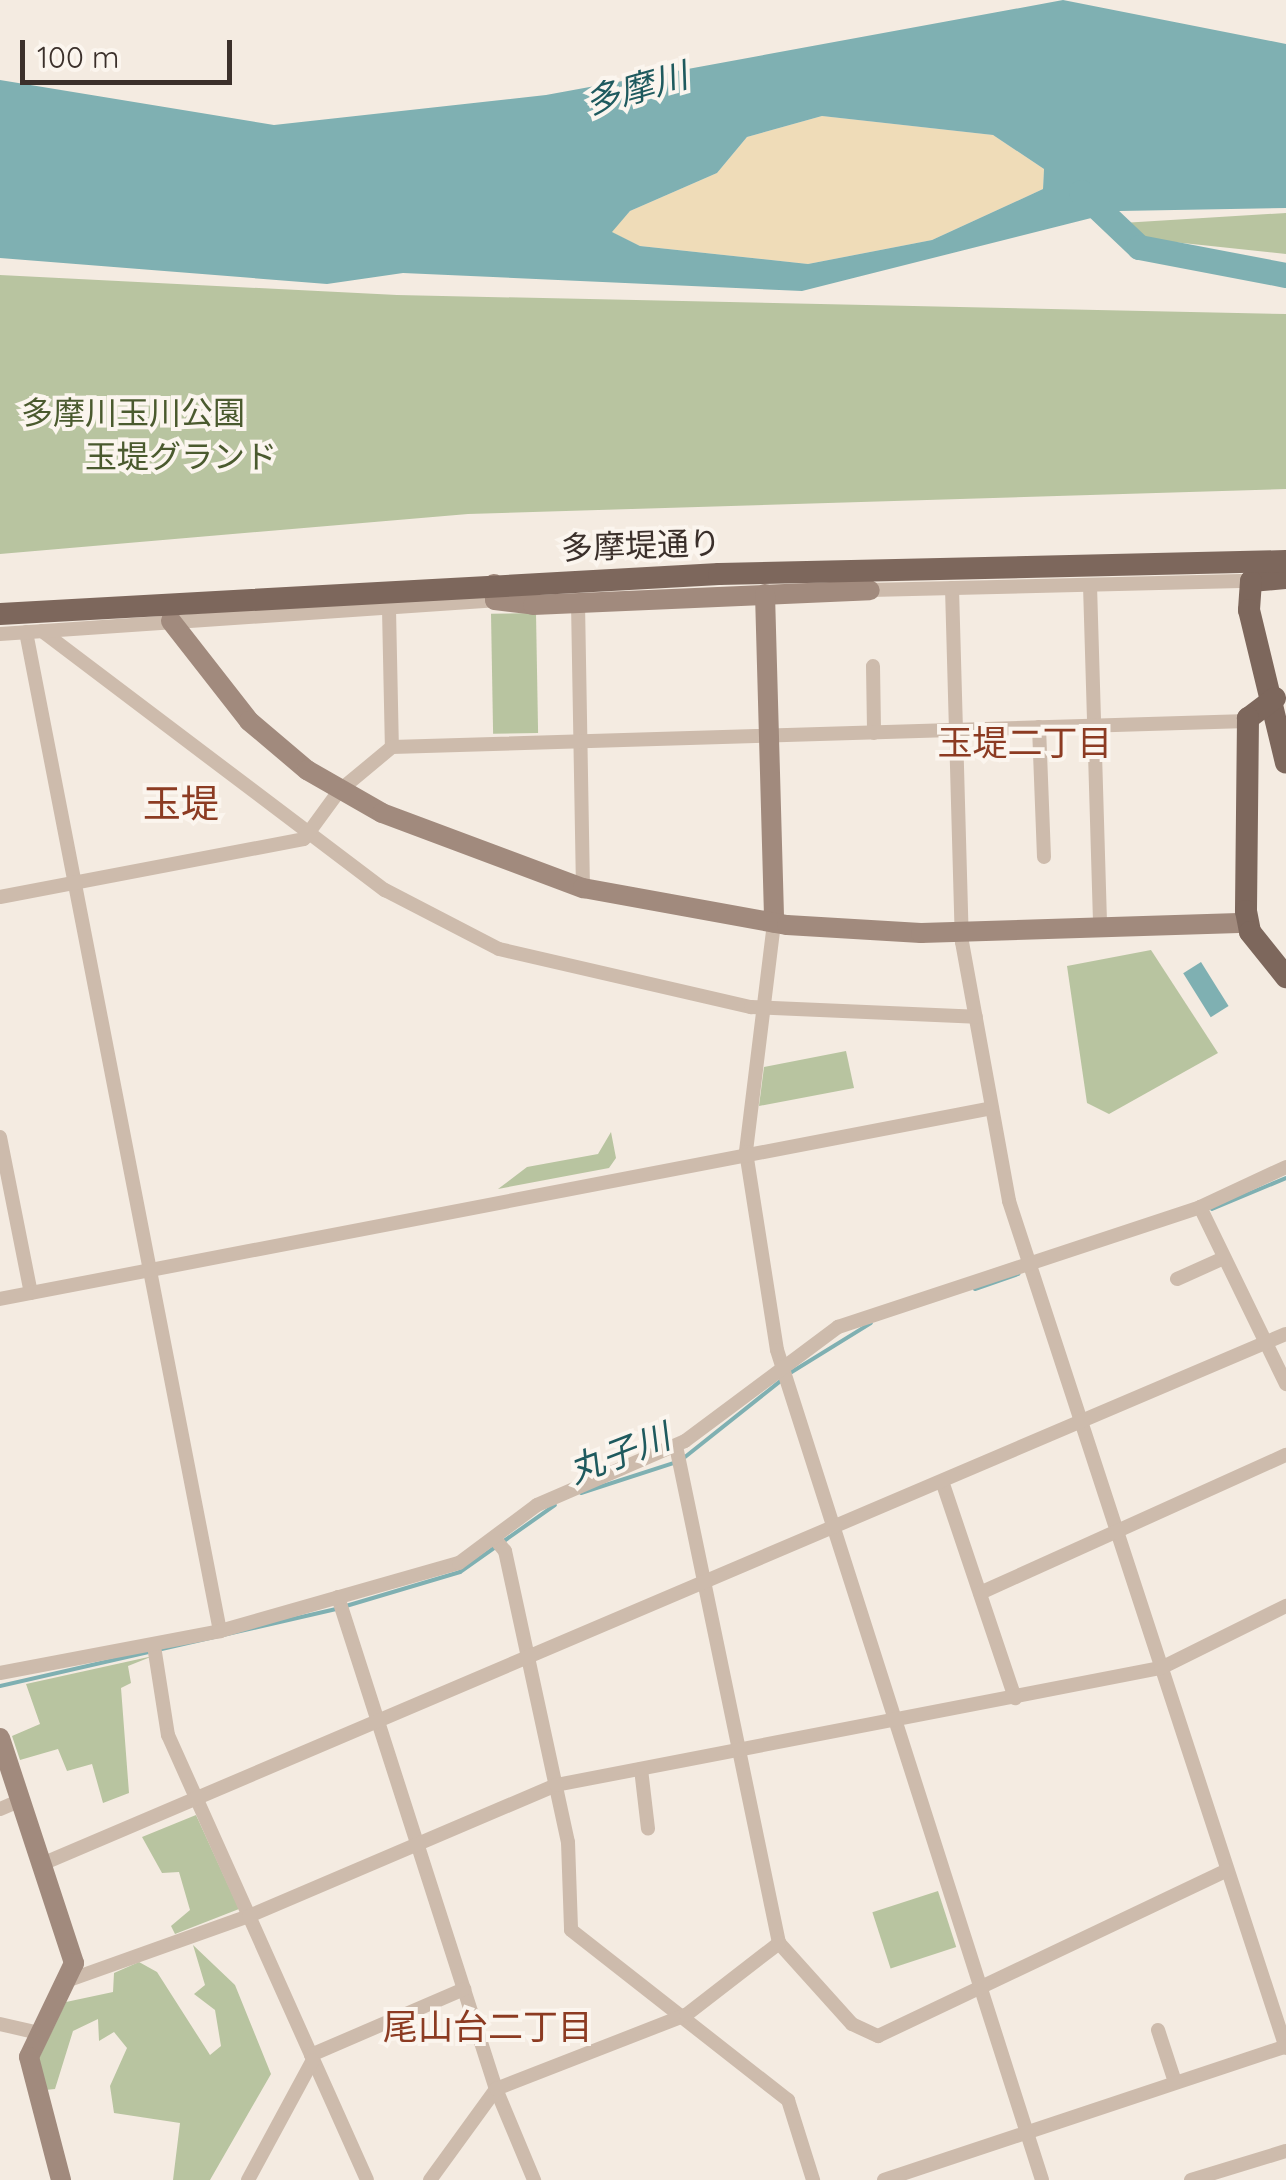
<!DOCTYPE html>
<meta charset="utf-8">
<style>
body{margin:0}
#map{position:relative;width:1286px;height:2180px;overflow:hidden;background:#f4ebe1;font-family:Quicksand,"Noto Sans JP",sans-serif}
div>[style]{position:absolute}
.green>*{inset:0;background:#b8c4a0;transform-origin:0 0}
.sand>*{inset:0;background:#efdcb8}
.water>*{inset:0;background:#7fb0b2;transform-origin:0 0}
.stream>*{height:4px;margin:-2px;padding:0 2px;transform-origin:2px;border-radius:2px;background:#7fb0b2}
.river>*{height:25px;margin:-12.5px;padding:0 12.5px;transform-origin:12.5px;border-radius:12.5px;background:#7fb0b2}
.street>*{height:14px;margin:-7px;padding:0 7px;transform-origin:7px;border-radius:7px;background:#cdbbac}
.secondary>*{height:20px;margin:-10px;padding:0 10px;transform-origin:10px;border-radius:10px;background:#a18a7d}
.primary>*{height:22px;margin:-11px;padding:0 11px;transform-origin:11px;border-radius:11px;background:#7d675c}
span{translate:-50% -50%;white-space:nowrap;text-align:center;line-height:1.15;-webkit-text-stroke:8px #fbf5ee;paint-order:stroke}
.park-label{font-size:32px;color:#4a5a2e}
.street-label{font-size:32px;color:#3b302b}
.water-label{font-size:35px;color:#1f5a5e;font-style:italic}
.neighbourhood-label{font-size:35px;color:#8c3b22}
.quarter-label{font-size:38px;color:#8c3b22}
.scale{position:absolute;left:20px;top:40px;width:212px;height:45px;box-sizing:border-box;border:5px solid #3b302b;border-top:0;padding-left:12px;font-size:30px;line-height:35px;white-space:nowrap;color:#3b302b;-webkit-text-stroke:8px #fbf5ee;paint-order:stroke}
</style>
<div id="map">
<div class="green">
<i style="clip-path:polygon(1286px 213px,1286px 254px,1145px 239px,1122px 223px)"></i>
<i style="clip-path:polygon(0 275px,397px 295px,1286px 314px,1286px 489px,468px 514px,0 554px)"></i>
<i style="left:536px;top:613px;width:120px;height:45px;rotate:89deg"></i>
<i style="clip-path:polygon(1151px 950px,1218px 1053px,1109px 1114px,1087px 1103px,1067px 966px)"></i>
<i style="clip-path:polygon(846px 1051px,854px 1088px,759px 1106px,764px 1067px)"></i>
<i style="clip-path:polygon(611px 1132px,616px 1158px,609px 1168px,498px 1189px,527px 1167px,598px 1154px)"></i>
<i style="clip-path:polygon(153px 1656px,128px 1666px,131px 1683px,121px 1688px,129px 1793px,103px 1803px,92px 1764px,67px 1771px,58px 1749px,20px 1760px,12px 1736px,40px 1724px,26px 1684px)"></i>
<i style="clip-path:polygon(196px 1815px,239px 1909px,175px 1934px,171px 1926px,190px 1910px,179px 1872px,162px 1873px,142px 1837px)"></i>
<i style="left:938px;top:1891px;width:59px;height:69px;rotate:72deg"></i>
<i style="clip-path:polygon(193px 1945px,235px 1985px,271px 2074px,210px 2180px,173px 2180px,180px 2123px,114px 2113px,110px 2086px,127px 2048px,114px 2032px,99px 2041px,98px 2019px,73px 2031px,55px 2089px,45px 2090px,39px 2058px,66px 2002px,113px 1992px,114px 1973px,139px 1962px,157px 1972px,210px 2055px,221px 2046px,215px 2010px,194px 1994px,205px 1985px)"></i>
</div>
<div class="sand">
<i style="clip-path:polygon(822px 116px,993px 135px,1044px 169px,1043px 189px,932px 240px,808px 264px,640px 246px,611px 232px,630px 211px,717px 173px,747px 137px)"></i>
</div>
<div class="water">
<i style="clip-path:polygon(evenodd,1063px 0,1286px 44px,1286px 208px,1119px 211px,802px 291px,403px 273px,327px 284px,0 258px,0 80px,274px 125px,546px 95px,1063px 0,822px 116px,993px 135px,1044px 169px,1043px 189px,932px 240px,808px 264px,640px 246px,612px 232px,630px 211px,717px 173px,747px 137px,822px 116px)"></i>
<i style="left:1201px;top:962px;width:52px;height:21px;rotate:58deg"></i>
</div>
<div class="stream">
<i style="left:1212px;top:1209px;width:80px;rotate:-22.7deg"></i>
<i style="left:975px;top:1289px;width:46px;rotate:-19.2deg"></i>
<i style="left:790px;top:1373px;width:95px;rotate:-31.7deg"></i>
<i style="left:685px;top:1457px;width:125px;rotate:-38.5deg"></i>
<i style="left:581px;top:1493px;width:101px;rotate:-17.9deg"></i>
<i style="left:346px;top:1606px;width:119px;rotate:-16.6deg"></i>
<i style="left:460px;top:1572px;width:116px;rotate:-35.2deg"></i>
<i style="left:0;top:1686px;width:346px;rotate:-12.9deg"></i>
</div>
<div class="river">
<i style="left:1081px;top:192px;width:80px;rotate:43.5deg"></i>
<i style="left:1139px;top:247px;width:150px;rotate:10.8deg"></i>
</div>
<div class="street">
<i style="left:1090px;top:585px;width:344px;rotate:88.3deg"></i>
<i style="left:952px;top:588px;width:354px;rotate:88.4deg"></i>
<i style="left:962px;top:942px;width:263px;rotate:79.7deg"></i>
<i style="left:1009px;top:1201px;width:891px;rotate:71.89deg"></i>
<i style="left:870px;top:590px;width:381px;rotate:-1.4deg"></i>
<i style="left:578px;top:603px;width:285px;rotate:89deg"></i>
<i style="left:389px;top:609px;width:138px;rotate:88.8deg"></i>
<i style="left:42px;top:631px;width:430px;rotate:37.1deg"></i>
<i style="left:385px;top:890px;width:128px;rotate:27.4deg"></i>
<i style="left:499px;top:949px;width:259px;rotate:13deg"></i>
<i style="left:751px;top:1007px;width:225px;rotate:2.5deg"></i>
<i style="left:26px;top:632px;width:1018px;rotate:79.01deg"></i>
<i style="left:0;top:634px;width:496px;rotate:-3.9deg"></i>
<i style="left:873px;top:666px;width:67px;rotate:89.1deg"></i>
<i style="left:1039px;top:727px;width:130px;rotate:87.8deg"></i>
<i style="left:0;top:897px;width:309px;rotate:-10.8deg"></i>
<i style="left:304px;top:839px;width:59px;rotate:-53.9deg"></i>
<i style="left:339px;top:791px;width:69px;rotate:-39.7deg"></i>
<i style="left:392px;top:747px;width:856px;rotate:-1.74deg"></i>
<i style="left:774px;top:923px;width:231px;rotate:97deg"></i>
<i style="left:746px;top:1152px;width:200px;rotate:81.1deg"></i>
<i style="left:777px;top:1350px;width:871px;rotate:72.29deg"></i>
<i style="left:0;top:1137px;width:159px;rotate:78.8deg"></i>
<i style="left:1200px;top:1207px;width:197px;rotate:64.1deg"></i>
<i style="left:1177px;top:1279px;width:51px;rotate:-24.1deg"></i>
<i style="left:0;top:1299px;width:1010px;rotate:-10.9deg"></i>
<i style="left:676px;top:1446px;width:508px;rotate:78.29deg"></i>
<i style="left:779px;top:1943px;width:109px;rotate:48deg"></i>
<i style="left:852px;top:2024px;width:29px;rotate:25deg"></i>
<i style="left:878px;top:2036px;width:386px;rotate:-25.4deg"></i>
<i style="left:944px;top:1487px;width:223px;rotate:71.4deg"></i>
<i style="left:494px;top:1538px;width:17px;rotate:50deg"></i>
<i style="left:505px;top:1551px;width:298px;rotate:77.8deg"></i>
<i style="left:568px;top:1842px;width:88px;rotate:88deg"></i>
<i style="left:571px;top:1930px;width:276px;rotate:38.1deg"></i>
<i style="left:788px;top:2100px;width:84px;rotate:72.6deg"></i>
<i style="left:980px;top:1593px;width:336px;rotate:-24.3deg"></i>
<i style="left:338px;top:1597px;width:517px;rotate:72.2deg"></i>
<i style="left:496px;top:2089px;width:99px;rotate:67.3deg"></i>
<i style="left:154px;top:1646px;width:90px;rotate:81.1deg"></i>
<i style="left:168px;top:1735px;width:487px;rotate:65.9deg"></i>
<i style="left:0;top:1673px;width:224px;rotate:-10.8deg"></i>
<i style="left:220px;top:1631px;width:248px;rotate:-15.9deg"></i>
<i style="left:459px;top:1563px;width:97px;rotate:-36.6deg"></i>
<i style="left:537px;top:1505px;width:161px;rotate:-23.4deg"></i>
<i style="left:685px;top:1441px;width:191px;rotate:-36.7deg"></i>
<i style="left:838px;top:1327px;width:381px;rotate:-18.3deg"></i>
<i style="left:1200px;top:1207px;width:95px;rotate:-24.9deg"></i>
<i style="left:641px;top:1769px;width:60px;rotate:83.3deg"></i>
<i style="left:0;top:1809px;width:23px;rotate:-23deg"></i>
<i style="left:42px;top:1864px;width:1352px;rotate:-23.08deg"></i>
<i style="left:72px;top:1979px;width:188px;rotate:-19.6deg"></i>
<i style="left:249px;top:1916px;width:334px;rotate:-23.1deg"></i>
<i style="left:556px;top:1785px;width:616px;rotate:-10.95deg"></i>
<i style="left:1161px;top:1668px;width:140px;rotate:-26.4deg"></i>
<i style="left:0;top:2024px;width:36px;rotate:13deg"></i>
<i style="left:1158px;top:2030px;width:55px;rotate:71.9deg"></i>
<i style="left:311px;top:2055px;width:167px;rotate:-23.3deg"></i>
<i style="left:248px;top:2180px;width:136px;rotate:-61.6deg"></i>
<i style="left:430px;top:2180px;width:112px;rotate:-54deg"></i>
<i style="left:496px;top:2089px;width:204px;rotate:-21.3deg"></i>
<i style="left:686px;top:2015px;width:118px;rotate:-37.7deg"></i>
<i style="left:884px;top:2180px;width:424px;rotate:-18.4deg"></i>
<i style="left:1191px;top:2180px;width:99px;rotate:-17deg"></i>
</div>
<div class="secondary">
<i style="left:494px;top:584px;width:16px;rotate:86deg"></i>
<i style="left:495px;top:600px;width:38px;rotate:7deg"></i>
<i style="left:533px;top:605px;width:337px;rotate:-2.5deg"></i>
<i style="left:765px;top:594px;width:329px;rotate:88.4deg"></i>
<i style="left:171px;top:621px;width:127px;rotate:52deg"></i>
<i style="left:249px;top:721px;width:76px;rotate:40.2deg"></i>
<i style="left:307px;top:770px;width:86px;rotate:29.8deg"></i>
<i style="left:382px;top:813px;width:215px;rotate:20.5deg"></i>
<i style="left:583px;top:888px;width:207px;rotate:10.3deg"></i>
<i style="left:787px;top:925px;width:134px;rotate:3.4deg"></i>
<i style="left:921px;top:933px;width:326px;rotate:-1.8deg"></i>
<i style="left:0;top:1738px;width:237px;rotate:71.8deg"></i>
<i style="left:74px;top:1963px;width:104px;rotate:115.6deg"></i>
<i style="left:29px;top:2057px;width:127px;rotate:75.4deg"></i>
</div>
<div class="primary">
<i style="left:1286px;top:578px;width:35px;rotate:175deg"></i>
<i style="left:1251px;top:581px;width:29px;rotate:94deg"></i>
<i style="left:1249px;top:610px;width:157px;rotate:76.4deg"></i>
<i style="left:0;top:614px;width:720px;rotate:-3.18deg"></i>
<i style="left:719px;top:574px;width:567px;rotate:-1.31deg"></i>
<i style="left:1275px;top:698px;width:34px;rotate:143deg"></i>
<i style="left:1248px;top:718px;width:193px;rotate:90.6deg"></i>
<i style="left:1246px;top:911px;width:21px;rotate:79deg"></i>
<i style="left:1250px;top:932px;width:58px;rotate:51.3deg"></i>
</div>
<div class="park-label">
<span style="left:133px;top:412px">多摩川玉川公園</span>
<span style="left:181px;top:456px">玉堤グランド</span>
</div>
<div class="street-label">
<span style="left:641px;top:545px;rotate:-2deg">多摩堤通り</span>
</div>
<div class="water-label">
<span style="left:636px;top:88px;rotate:-16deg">多摩川</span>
<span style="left:619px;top:1453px;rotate:-21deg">丸子川</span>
</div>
<div class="neighbourhood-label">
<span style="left:1025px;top:742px">玉堤二丁目</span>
<span style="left:488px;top:2026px">尾山台二丁目</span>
</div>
<div class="quarter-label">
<span style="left:181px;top:804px">玉堤</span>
</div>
<div class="scale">100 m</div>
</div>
